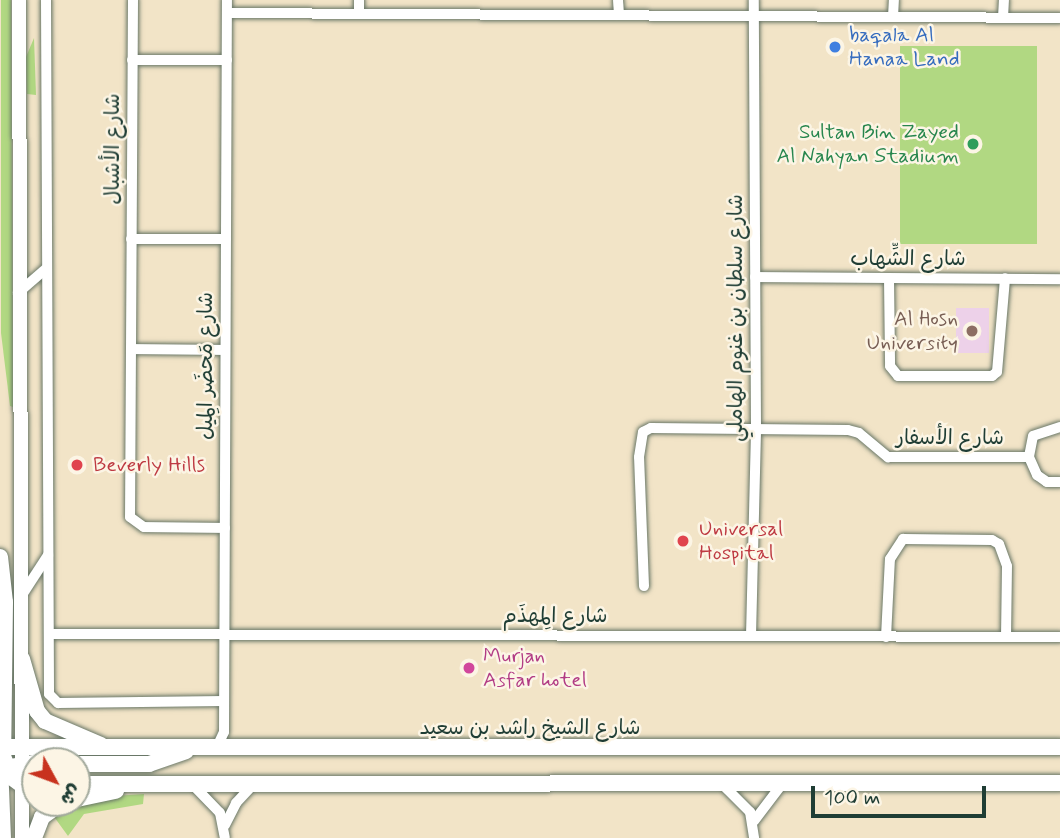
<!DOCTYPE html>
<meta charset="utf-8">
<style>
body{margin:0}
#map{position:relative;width:1060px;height:838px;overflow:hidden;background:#f2e4c7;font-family:Mynerve,"Playpen Sans Arabic",sans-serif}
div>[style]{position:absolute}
.built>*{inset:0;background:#edd1e9;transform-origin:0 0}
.green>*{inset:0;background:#b1d882;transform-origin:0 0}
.roads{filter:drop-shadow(0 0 2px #697767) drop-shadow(0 0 2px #697767)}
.minor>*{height:10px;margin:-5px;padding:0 5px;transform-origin:5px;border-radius:5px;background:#fff}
.secondary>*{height:14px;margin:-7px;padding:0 7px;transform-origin:7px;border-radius:7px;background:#fff}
.primary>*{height:16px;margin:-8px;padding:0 8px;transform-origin:8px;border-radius:8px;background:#fff}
.dots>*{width:19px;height:19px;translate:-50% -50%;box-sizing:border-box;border:4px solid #fcf5e5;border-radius:50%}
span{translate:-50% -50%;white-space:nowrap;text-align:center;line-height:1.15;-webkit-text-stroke:5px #fcf5e5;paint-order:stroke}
.shop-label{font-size:21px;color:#366cbe}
.left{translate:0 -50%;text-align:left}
.leisure-label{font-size:21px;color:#27864d}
.right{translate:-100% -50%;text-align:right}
.street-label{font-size:21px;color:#1f3d34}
.education-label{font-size:21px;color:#785e54}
.health-label{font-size:21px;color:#be3a42}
.hotel-label{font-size:21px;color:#b23c85}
.north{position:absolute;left:21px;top:747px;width:70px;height:70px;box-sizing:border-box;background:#fcf5e5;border:2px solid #a4ab9e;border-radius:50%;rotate:131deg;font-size:19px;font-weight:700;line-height:28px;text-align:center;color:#1f3d34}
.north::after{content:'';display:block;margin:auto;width:24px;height:32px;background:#c8321e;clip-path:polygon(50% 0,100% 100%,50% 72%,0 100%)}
.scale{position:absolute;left:811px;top:786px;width:175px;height:32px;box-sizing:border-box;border:4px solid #1f3d34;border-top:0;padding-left:9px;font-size:21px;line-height:24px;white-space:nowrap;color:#1f3d34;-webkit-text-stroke:5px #fcf5e5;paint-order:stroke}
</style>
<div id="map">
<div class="built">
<i style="left:956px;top:308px;width:33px;height:45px"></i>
</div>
<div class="green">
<i style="clip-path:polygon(1px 0,11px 0,13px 407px,10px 406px,1px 333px)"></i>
<i style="clip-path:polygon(34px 38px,36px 95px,27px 94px,26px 57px)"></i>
<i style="left:900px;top:46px;width:137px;height:198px"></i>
<i style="clip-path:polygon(144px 794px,143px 804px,84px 814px,68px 836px,52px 814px,84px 798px)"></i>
</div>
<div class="roads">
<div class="minor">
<i style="left:46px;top:0;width:694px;rotate:89.75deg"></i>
<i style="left:49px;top:694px;width:13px;rotate:45deg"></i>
<i style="left:58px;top:703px;width:166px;rotate:-0.7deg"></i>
<i style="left:133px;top:0;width:517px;rotate:90.33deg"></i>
<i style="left:130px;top:517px;width:17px;rotate:36deg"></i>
<i style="left:144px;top:527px;width:81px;rotate:0.7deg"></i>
<i style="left:618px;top:0;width:15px;rotate:86deg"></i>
<i style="left:227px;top:13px;width:833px;rotate:0.34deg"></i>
<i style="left:359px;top:14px;width:14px;rotate:-90deg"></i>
<i style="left:893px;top:17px;width:17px;rotate:-87deg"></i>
<i style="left:1003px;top:18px;width:18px;rotate:-87deg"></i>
<i style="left:132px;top:60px;width:95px"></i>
<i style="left:131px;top:239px;width:95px"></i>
<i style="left:755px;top:277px;width:305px;rotate:0.4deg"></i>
<i style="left:889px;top:278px;width:88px;rotate:89.3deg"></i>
<i style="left:890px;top:366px;width:13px;rotate:51deg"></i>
<i style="left:898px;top:376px;width:94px"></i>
<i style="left:992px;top:376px;width:6px;rotate:-39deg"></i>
<i style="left:997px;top:372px;width:94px;rotate:-85.1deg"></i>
<i style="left:18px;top:293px;width:35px;rotate:-41deg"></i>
<i style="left:131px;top:349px;width:94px;rotate:0.6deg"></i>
<i style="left:1060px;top:427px;width:28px;rotate:162deg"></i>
<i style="left:1033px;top:436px;width:21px;rotate:101deg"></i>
<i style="left:1029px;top:457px;width:20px;rotate:66deg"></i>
<i style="left:1037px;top:475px;width:12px;rotate:35deg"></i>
<i style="left:1047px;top:482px;width:13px"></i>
<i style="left:644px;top:586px;width:129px;rotate:-92.2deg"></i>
<i style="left:639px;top:457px;width:25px;rotate:-81deg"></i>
<i style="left:643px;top:432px;width:9px;rotate:-27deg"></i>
<i style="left:651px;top:428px;width:197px;rotate:0.6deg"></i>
<i style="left:848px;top:430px;width:11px;rotate:15deg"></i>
<i style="left:859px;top:433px;width:38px;rotate:40deg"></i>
<i style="left:888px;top:457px;width:141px"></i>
<i style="left:24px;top:592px;width:44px;rotate:-57deg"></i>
<i style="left:51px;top:634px;width:1009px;rotate:0.17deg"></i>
<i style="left:751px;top:636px;width:208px;rotate:-88.6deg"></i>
<i style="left:756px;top:428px;width:428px;rotate:-90.3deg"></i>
<i style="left:886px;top:637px;width:78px;rotate:-87.1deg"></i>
<i style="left:890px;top:559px;width:24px;rotate:-57deg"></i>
<i style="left:903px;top:539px;width:89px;rotate:0.6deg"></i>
<i style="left:992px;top:540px;width:8px;rotate:30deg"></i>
<i style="left:999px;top:544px;width:23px;rotate:70deg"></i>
<i style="left:1007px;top:566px;width:71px;rotate:90.8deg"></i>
<i style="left:216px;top:749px;width:19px;rotate:-65deg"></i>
<i style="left:224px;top:732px;width:732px;rotate:-89.77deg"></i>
<i style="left:722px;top:784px;width:40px;rotate:45deg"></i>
<i style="left:750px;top:812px;width:26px;rotate:81deg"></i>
<i style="left:194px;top:786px;width:37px;rotate:46deg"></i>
<i style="left:220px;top:813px;width:25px;rotate:79deg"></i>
<i style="left:754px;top:821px;width:48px;rotate:-52.7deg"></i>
<i style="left:225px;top:825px;width:25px;rotate:-63deg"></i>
<i style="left:236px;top:803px;width:25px;rotate:-47deg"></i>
</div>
<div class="secondary">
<i style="left:19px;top:0;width:838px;rotate:89.79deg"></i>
</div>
<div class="primary">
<i style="left:0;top:557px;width:45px;rotate:83.7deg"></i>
<i style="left:5px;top:602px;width:154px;rotate:90.7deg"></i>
<i style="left:3px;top:756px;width:22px;rotate:69deg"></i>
<i style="left:11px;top:777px;width:14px;rotate:36deg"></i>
<i style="left:22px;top:659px;width:54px;rotate:73.9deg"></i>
<i style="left:37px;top:711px;width:13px;rotate:51deg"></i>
<i style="left:45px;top:721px;width:61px;rotate:23.2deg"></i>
<i style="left:0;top:747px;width:1060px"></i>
<i style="left:0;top:764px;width:74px;rotate:87.7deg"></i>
<i style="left:77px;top:764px;width:72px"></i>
<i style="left:149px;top:764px;width:39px;rotate:-19deg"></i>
<i style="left:0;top:769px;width:36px;rotate:-10deg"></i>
<i style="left:77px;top:784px;width:983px;rotate:-0.06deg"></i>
<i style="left:77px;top:799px;width:40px;rotate:-12deg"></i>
<i style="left:34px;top:838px;width:22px;rotate:-69deg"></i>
<i style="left:42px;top:817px;width:24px;rotate:-36deg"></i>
</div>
</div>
<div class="dots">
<i style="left:835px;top:47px;background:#3f7fe0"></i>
<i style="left:973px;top:144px;background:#2e9e5b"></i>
<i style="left:972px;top:331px;background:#8d6e63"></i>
<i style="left:77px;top:465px;background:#e0444e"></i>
<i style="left:683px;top:541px;background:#e0444e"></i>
<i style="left:469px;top:668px;background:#d1479c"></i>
</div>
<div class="shop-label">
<span class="left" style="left:849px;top:47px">baqala Al<br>Hanaa Land</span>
</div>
<div class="leisure-label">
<span class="right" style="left:959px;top:144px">Sultan Bin Zayed<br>Al Nahyan Stadium</span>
</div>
<div class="street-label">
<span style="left:113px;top:149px;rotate:-90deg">شارع الأشبال</span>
<span style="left:908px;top:259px">شارع الشِّهاب</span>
<span style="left:736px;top:318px;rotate:-90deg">شارع سلطان بن غنوم الهاملي</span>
<span style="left:206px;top:366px;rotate:-90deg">شارع مَحضَر المِيل</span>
<span style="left:950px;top:438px">شارع الأسفار</span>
<span style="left:555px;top:616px">شارع المِهذَم</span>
<span style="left:530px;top:728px">شارع الشيخ راشد بن سعيد</span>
</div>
<div class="education-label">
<span class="right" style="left:958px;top:331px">Al Hosn<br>University</span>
</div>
<div class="health-label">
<span class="left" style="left:93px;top:465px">Beverly Hills</span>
<span class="left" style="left:699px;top:541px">Universal<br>Hospital</span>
</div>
<div class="hotel-label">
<span class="left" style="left:483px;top:668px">Murjan<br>Asfar hotel</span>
</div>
<div class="north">ش</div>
<div class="scale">100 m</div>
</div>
